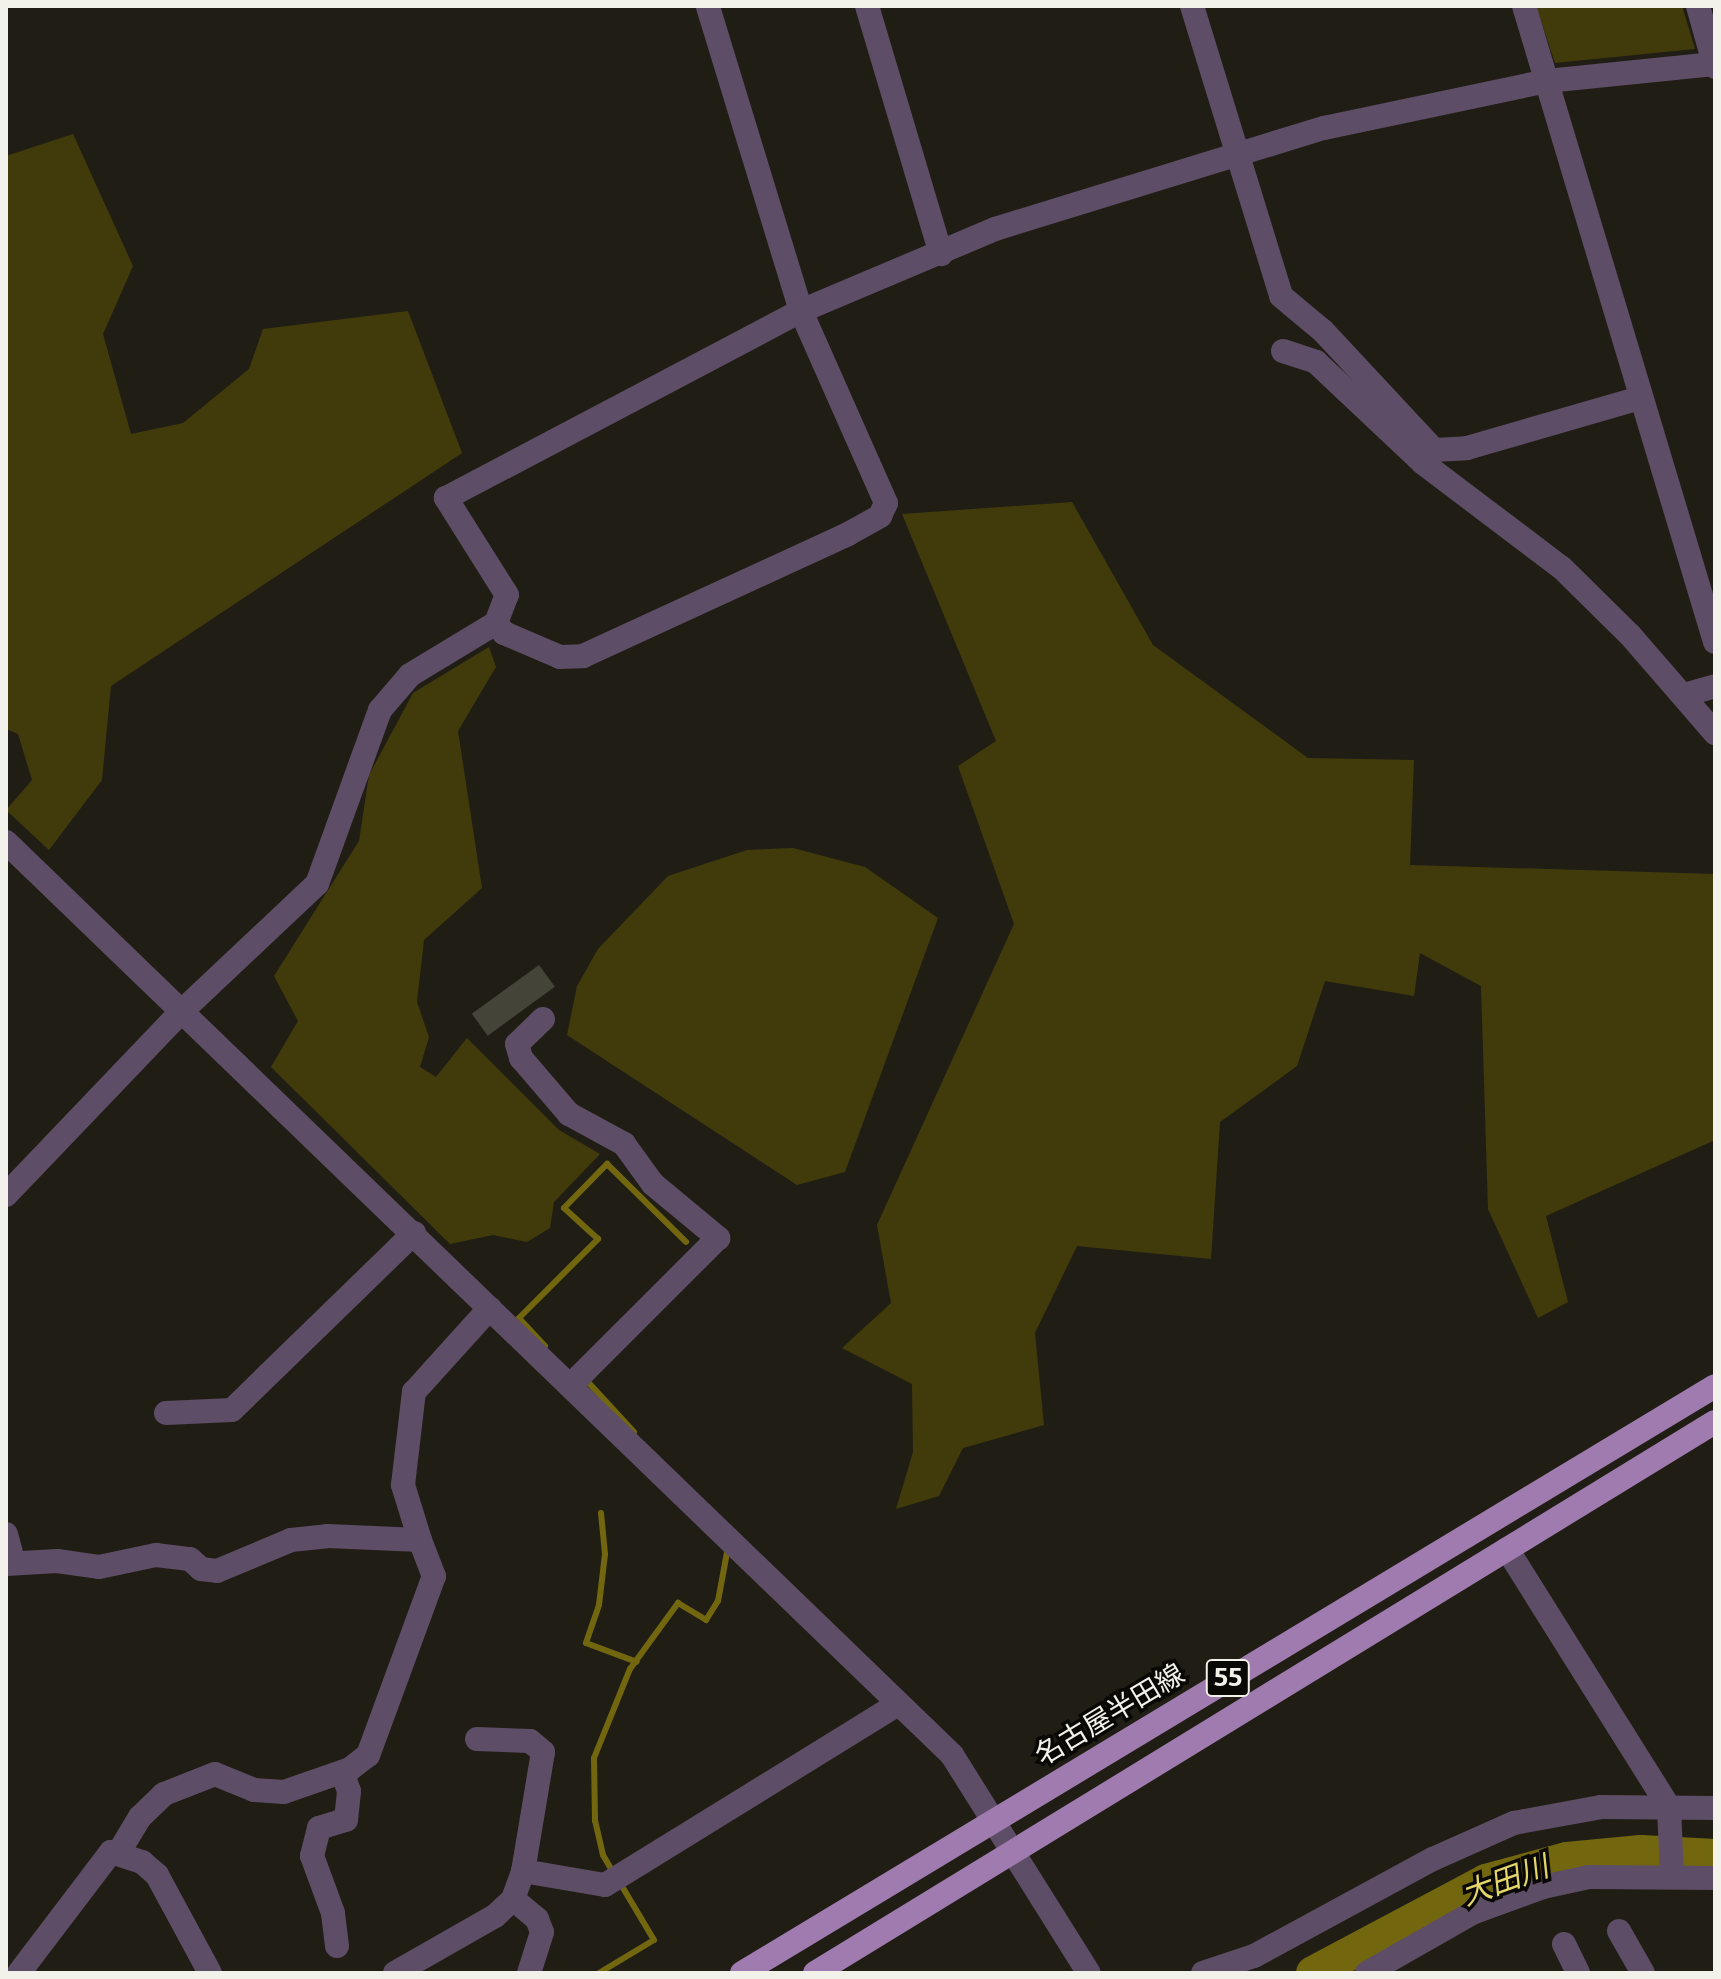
<!DOCTYPE html>
<meta charset="utf-8">
<style>
body{margin:0}
#map{position:relative;width:1721px;height:1979px;overflow:hidden;background:#201e14;font-family:Bitter,"Noto Sans JP",serif}
div>[style]{position:absolute}
.green>*{inset:0;background:#413b0c}
.stream>*{height:6px;margin:-3px;padding:0 3px;transform-origin:3px;border-radius:3px;background:#72670f}
.river>*{height:34px;margin:-17px;padding:0 17px;transform-origin:17px;border-radius:17px;background:#72670f}
.building>*{inset:0;background:#454438;transform-origin:0 0}
.minor>*{height:24px;margin:-12px;padding:0 12px;transform-origin:12px;border-radius:12px;background:#5e4d66}
.major>*{height:24px;margin:-12px;padding:0 12px;transform-origin:12px;border-radius:12px;background:#9f7baf}
span{translate:-50% -50%;white-space:nowrap;text-align:center;line-height:1.15;-webkit-text-stroke:7px #090805;paint-order:stroke}
.shield-label span{padding:2px 6px;background:#090805;border:2px solid;border-radius:6px;-webkit-text-stroke-width:0}
.shield-label{font-size:26px;color:#f2f1ea;font-weight:700}
.street-label{font-size:28px;color:#f2f1ea}
.water-label{font-size:30px;color:#e4d669;font-style:italic}
.frame{position:absolute;inset:0;border:8px solid #f2f1ea;pointer-events:none}
</style>
<div id="map">
<div class="green">
<i style="clip-path:polygon(1536px 6px,1682px 6px,1695px 49px,1555px 63px)"></i>
<i style="clip-path:polygon(73px 134px,133px 266px,103px 334px,131px 434px,183px 423px,249px 369px,263px 329px,408px 311px,462px 453px,111px 686px,102px 780px,49px 850px,6px 810px,32px 780px,18px 734px,6px 729px,6px 156px)"></i>
<i style="clip-path:polygon(1072px 502px,1153px 645px,1308px 758px,1414px 760px,1410px 865px,1715px 874px,1715px 1140px,1546px 1216px,1568px 1302px,1538px 1318px,1488px 1209px,1481px 986px,1420px 953px,1414px 996px,1325px 981px,1297px 1066px,1220px 1122px,1211px 1259px,1077px 1246px,1035px 1333px,1044px 1425px,963px 1448px,939px 1496px,896px 1509px,913px 1452px,912px 1384px,842px 1348px,891px 1303px,877px 1225px,1014px 924px,958px 766px,996px 741px,902px 514px)"></i>
<i style="clip-path:polygon(489px 647px,496px 667px,458px 731px,482px 888px,424px 940px,417px 1002px,429px 1037px,420px 1067px,436px 1077px,467px 1038px,559px 1130px,600px 1154px,554px 1202px,550px 1228px,527px 1242px,493px 1235px,450px 1244px,271px 1067px,298px 1021px,274px 976px,359px 841px,369px 775px,413px 693px)"></i>
<i style="clip-path:polygon(793px 848px,865px 867px,938px 918px,845px 1172px,797px 1185px,567px 1035px,577px 986px,598px 949px,668px 876px,747px 850px)"></i>
</div>
<div class="stream">
<i style="left:545px;top:1346px;width:38px;rotate:-133deg"></i>
<i style="left:519px;top:1318px;width:112px;rotate:-45deg"></i>
<i style="left:598px;top:1239px;width:46px;rotate:-137.6deg"></i>
<i style="left:564px;top:1208px;width:62px;rotate:-45.7deg"></i>
<i style="left:607px;top:1164px;width:111px;rotate:44.6deg"></i>
<i style="left:588px;top:1382px;width:68px;rotate:47.4deg"></i>
<i style="left:601px;top:1513px;width:41px;rotate:84.4deg"></i>
<i style="left:605px;top:1554px;width:51px;rotate:96.7deg"></i>
<i style="left:599px;top:1605px;width:40px;rotate:108.9deg"></i>
<i style="left:586px;top:1643px;width:54px;rotate:20.4deg"></i>
<i style="left:614px;top:1874px;width:22px;rotate:-120deg"></i>
<i style="left:603px;top:1855px;width:35px;rotate:-103deg"></i>
<i style="left:595px;top:1821px;width:63px;rotate:-90.9deg"></i>
<i style="left:594px;top:1758px;width:96px;rotate:-68deg"></i>
<i style="left:630px;top:1669px;width:82px;rotate:-54deg"></i>
<i style="left:678px;top:1603px;width:33px;rotate:31deg"></i>
<i style="left:706px;top:1620px;width:22px;rotate:-58deg"></i>
<i style="left:718px;top:1601px;width:55px;rotate:-79.5deg"></i>
<i style="left:599px;top:1973px;width:64px;rotate:-31deg"></i>
<i style="left:654px;top:1940px;width:66px;rotate:-120.8deg"></i>
</div>
<div class="river">
<i style="left:1313px;top:1973px;width:196px;rotate:-28deg"></i>
<i style="left:1486px;top:1881px;width:84px;rotate:-15.2deg"></i>
<i style="left:1567px;top:1859px;width:74px;rotate:-5.4deg"></i>
<i style="left:1641px;top:1852px;width:74px;rotate:3.1deg"></i>
</div>
<div class="building">
<i style="left:539px;top:965px;width:27px;height:83px;rotate:54deg"></i>
</div>
<div class="minor">
<i style="left:867px;top:6px;width:259px;rotate:73.4deg"></i>
<i style="left:1192px;top:6px;width:303px;rotate:72.9deg"></i>
<i style="left:1281px;top:296px;width:55px;rotate:39.8deg"></i>
<i style="left:1323px;top:331px;width:163px;rotate:47deg"></i>
<i style="left:1434px;top:450px;width:33px;rotate:-3deg"></i>
<i style="left:1467px;top:448px;width:180px;rotate:-16.1deg"></i>
<i style="left:1524px;top:6px;width:664px;rotate:73.28deg"></i>
<i style="left:1698px;top:6px;width:63px;rotate:74.4deg"></i>
<i style="left:1283px;top:351px;width:35px;rotate:18deg"></i>
<i style="left:1316px;top:362px;width:147px;rotate:43.3deg"></i>
<i style="left:1423px;top:463px;width:174px;rotate:37.1deg"></i>
<i style="left:1562px;top:568px;width:95px;rotate:44.6deg"></i>
<i style="left:1630px;top:635px;width:130px;rotate:49.1deg"></i>
<i style="left:496px;top:623px;width:13px;rotate:51deg"></i>
<i style="left:504px;top:633px;width:61px;rotate:23.2deg"></i>
<i style="left:560px;top:657px;width:23px;rotate:-2deg"></i>
<i style="left:583px;top:656px;width:292px;rotate:-24.7deg"></i>
<i style="left:848px;top:534px;width:37px;rotate:-29deg"></i>
<i style="left:880px;top:516px;width:14px;rotate:-65deg"></i>
<i style="left:886px;top:503px;width:210px;rotate:-113.9deg"></i>
<i style="left:801px;top:311px;width:319px;rotate:-107deg"></i>
<i style="left:1684px;top:695px;width:32px;rotate:-16deg"></i>
<i style="left:6px;top:842px;width:1315px;rotate:43.98deg"></i>
<i style="left:952px;top:1755px;width:257px;rotate:57.9deg"></i>
<i style="left:543px;top:1019px;width:36px;rotate:136deg"></i>
<i style="left:517px;top:1044px;width:15px;rotate:74deg"></i>
<i style="left:521px;top:1058px;width:74px;rotate:49.4deg"></i>
<i style="left:569px;top:1114px;width:63px;rotate:28.6deg"></i>
<i style="left:624px;top:1144px;width:49px;rotate:54.1deg"></i>
<i style="left:653px;top:1184px;width:85px;rotate:39.7deg"></i>
<i style="left:718px;top:1238px;width:209px;rotate:135deg"></i>
<i style="left:6px;top:1195px;width:253px;rotate:-46.3deg"></i>
<i style="left:181px;top:1012px;width:187px;rotate:-43.3deg"></i>
<i style="left:317px;top:884px;width:185px;rotate:-70.1deg"></i>
<i style="left:380px;top:710px;width:46px;rotate:-49.4deg"></i>
<i style="left:410px;top:675px;width:100px;rotate:-31.2deg"></i>
<i style="left:496px;top:623px;width:30px;rotate:-69deg"></i>
<i style="left:507px;top:595px;width:115px;rotate:-122.2deg"></i>
<i style="left:446px;top:498px;width:401px;rotate:-27.8deg"></i>
<i style="left:801px;top:311px;width:211px;rotate:-22.9deg"></i>
<i style="left:995px;top:229px;width:344px;rotate:-17.1deg"></i>
<i style="left:1324px;top:128px;width:228px;rotate:-11.9deg"></i>
<i style="left:1547px;top:81px;width:168px;rotate:-5.8deg"></i>
<i style="left:166px;top:1413px;width:66px;rotate:-2.6deg"></i>
<i style="left:232px;top:1410px;width:254px;rotate:-44.2deg"></i>
<i style="left:6px;top:1534px;width:30px;rotate:75deg"></i>
<i style="left:420px;top:1540px;width:58px;rotate:-107.2deg"></i>
<i style="left:403px;top:1485px;width:94px;rotate:-83.3deg"></i>
<i style="left:414px;top:1392px;width:113px;rotate:-47.9deg"></i>
<i style="left:1507px;top:1549px;width:305px;rotate:57.9deg"></i>
<i style="left:1669px;top:1807px;width:68px;rotate:87.5deg"></i>
<i style="left:6px;top:1564px;width:51px;rotate:-3.4deg"></i>
<i style="left:57px;top:1561px;width:42px;rotate:8.1deg"></i>
<i style="left:99px;top:1567px;width:58px;rotate:-11.9deg"></i>
<i style="left:156px;top:1555px;width:34px;rotate:7deg"></i>
<i style="left:190px;top:1559px;width:15px;rotate:42deg"></i>
<i style="left:201px;top:1569px;width:16px;rotate:7deg"></i>
<i style="left:217px;top:1571px;width:80px;rotate:-22.7deg"></i>
<i style="left:291px;top:1540px;width:36px;rotate:-6deg"></i>
<i style="left:327px;top:1536px;width:93px;rotate:2.5deg"></i>
<i style="left:420px;top:1540px;width:39px;rotate:69deg"></i>
<i style="left:434px;top:1576px;width:191px;rotate:110.2deg"></i>
<i style="left:368px;top:1755px;width:23px;rotate:142deg"></i>
<i style="left:350px;top:1769px;width:70px;rotate:160.8deg"></i>
<i style="left:284px;top:1792px;width:30px;rotate:-176deg"></i>
<i style="left:254px;top:1790px;width:42px;rotate:-157.7deg"></i>
<i style="left:215px;top:1774px;width:55px;rotate:158.6deg"></i>
<i style="left:164px;top:1794px;width:33px;rotate:136deg"></i>
<i style="left:140px;top:1817px;width:41px;rotate:121deg"></i>
<i style="left:477px;top:1739px;width:53px;rotate:2.2deg"></i>
<i style="left:530px;top:1741px;width:17px;rotate:40deg"></i>
<i style="left:543px;top:1752px;width:121px;rotate:99.5deg"></i>
<i style="left:1619px;top:1931px;width:48px;rotate:60.3deg"></i>
<i style="left:1564px;top:1944px;width:32px;rotate:64deg"></i>
<i style="left:337px;top:1946px;width:33px;rotate:-97deg"></i>
<i style="left:333px;top:1913px;width:61px;rotate:-110.2deg"></i>
<i style="left:312px;top:1856px;width:29px;rotate:-76deg"></i>
<i style="left:319px;top:1828px;width:28px;rotate:-17deg"></i>
<i style="left:346px;top:1820px;width:29px;rotate:-84deg"></i>
<i style="left:349px;top:1791px;width:20px;rotate:-110deg"></i>
<i style="left:19px;top:1973px;width:152px;rotate:-52.8deg"></i>
<i style="left:111px;top:1852px;width:33px;rotate:18deg"></i>
<i style="left:142px;top:1862px;width:20px;rotate:41deg"></i>
<i style="left:157px;top:1875px;width:111px;rotate:61.6deg"></i>
<i style="left:395px;top:1973px;width:115px;rotate:-29.7deg"></i>
<i style="left:495px;top:1916px;width:25px;rotate:-43deg"></i>
<i style="left:529px;top:1973px;width:43px;rotate:-72.4deg"></i>
<i style="left:542px;top:1932px;width:14px;rotate:-111deg"></i>
<i style="left:537px;top:1919px;width:31px;rotate:-140deg"></i>
<i style="left:513px;top:1899px;width:30px;rotate:-70deg"></i>
<i style="left:523px;top:1871px;width:83px;rotate:9.7deg"></i>
<i style="left:605px;top:1885px;width:343px;rotate:-31.7deg"></i>
<i style="left:1203px;top:1973px;width:54px;rotate:-18.4deg"></i>
<i style="left:1254px;top:1956px;width:204px;rotate:-28.5deg"></i>
<i style="left:1433px;top:1859px;width:89px;rotate:-24deg"></i>
<i style="left:1514px;top:1823px;width:88px;rotate:-10.4deg"></i>
<i style="left:1601px;top:1807px;width:114px;rotate:0.5deg"></i>
<i style="left:1367px;top:1973px;width:121px;rotate:-29.7deg"></i>
<i style="left:1472px;top:1913px;width:76px;rotate:-20.1deg"></i>
<i style="left:1543px;top:1887px;width:47px;rotate:-12.3deg"></i>
<i style="left:1589px;top:1877px;width:126px;rotate:0.5deg"></i>
</div>
<div class="major">
<i style="left:742px;top:1973px;width:1136px;rotate:-31.1deg"></i>
<i style="left:815px;top:1973px;width:1055px;rotate:-31.48deg"></i>
</div>
<div class="shield-label">
<span style="left:1228px;top:1678px">55</span>
</div>
<div class="street-label">
<span style="left:1110px;top:1715px;rotate:-31deg">名古屋半田線</span>
</div>
<div class="water-label">
<span style="left:1505px;top:1881px;rotate:-20deg">大田川</span>
</div>
<div class="frame"></div>
</div>
